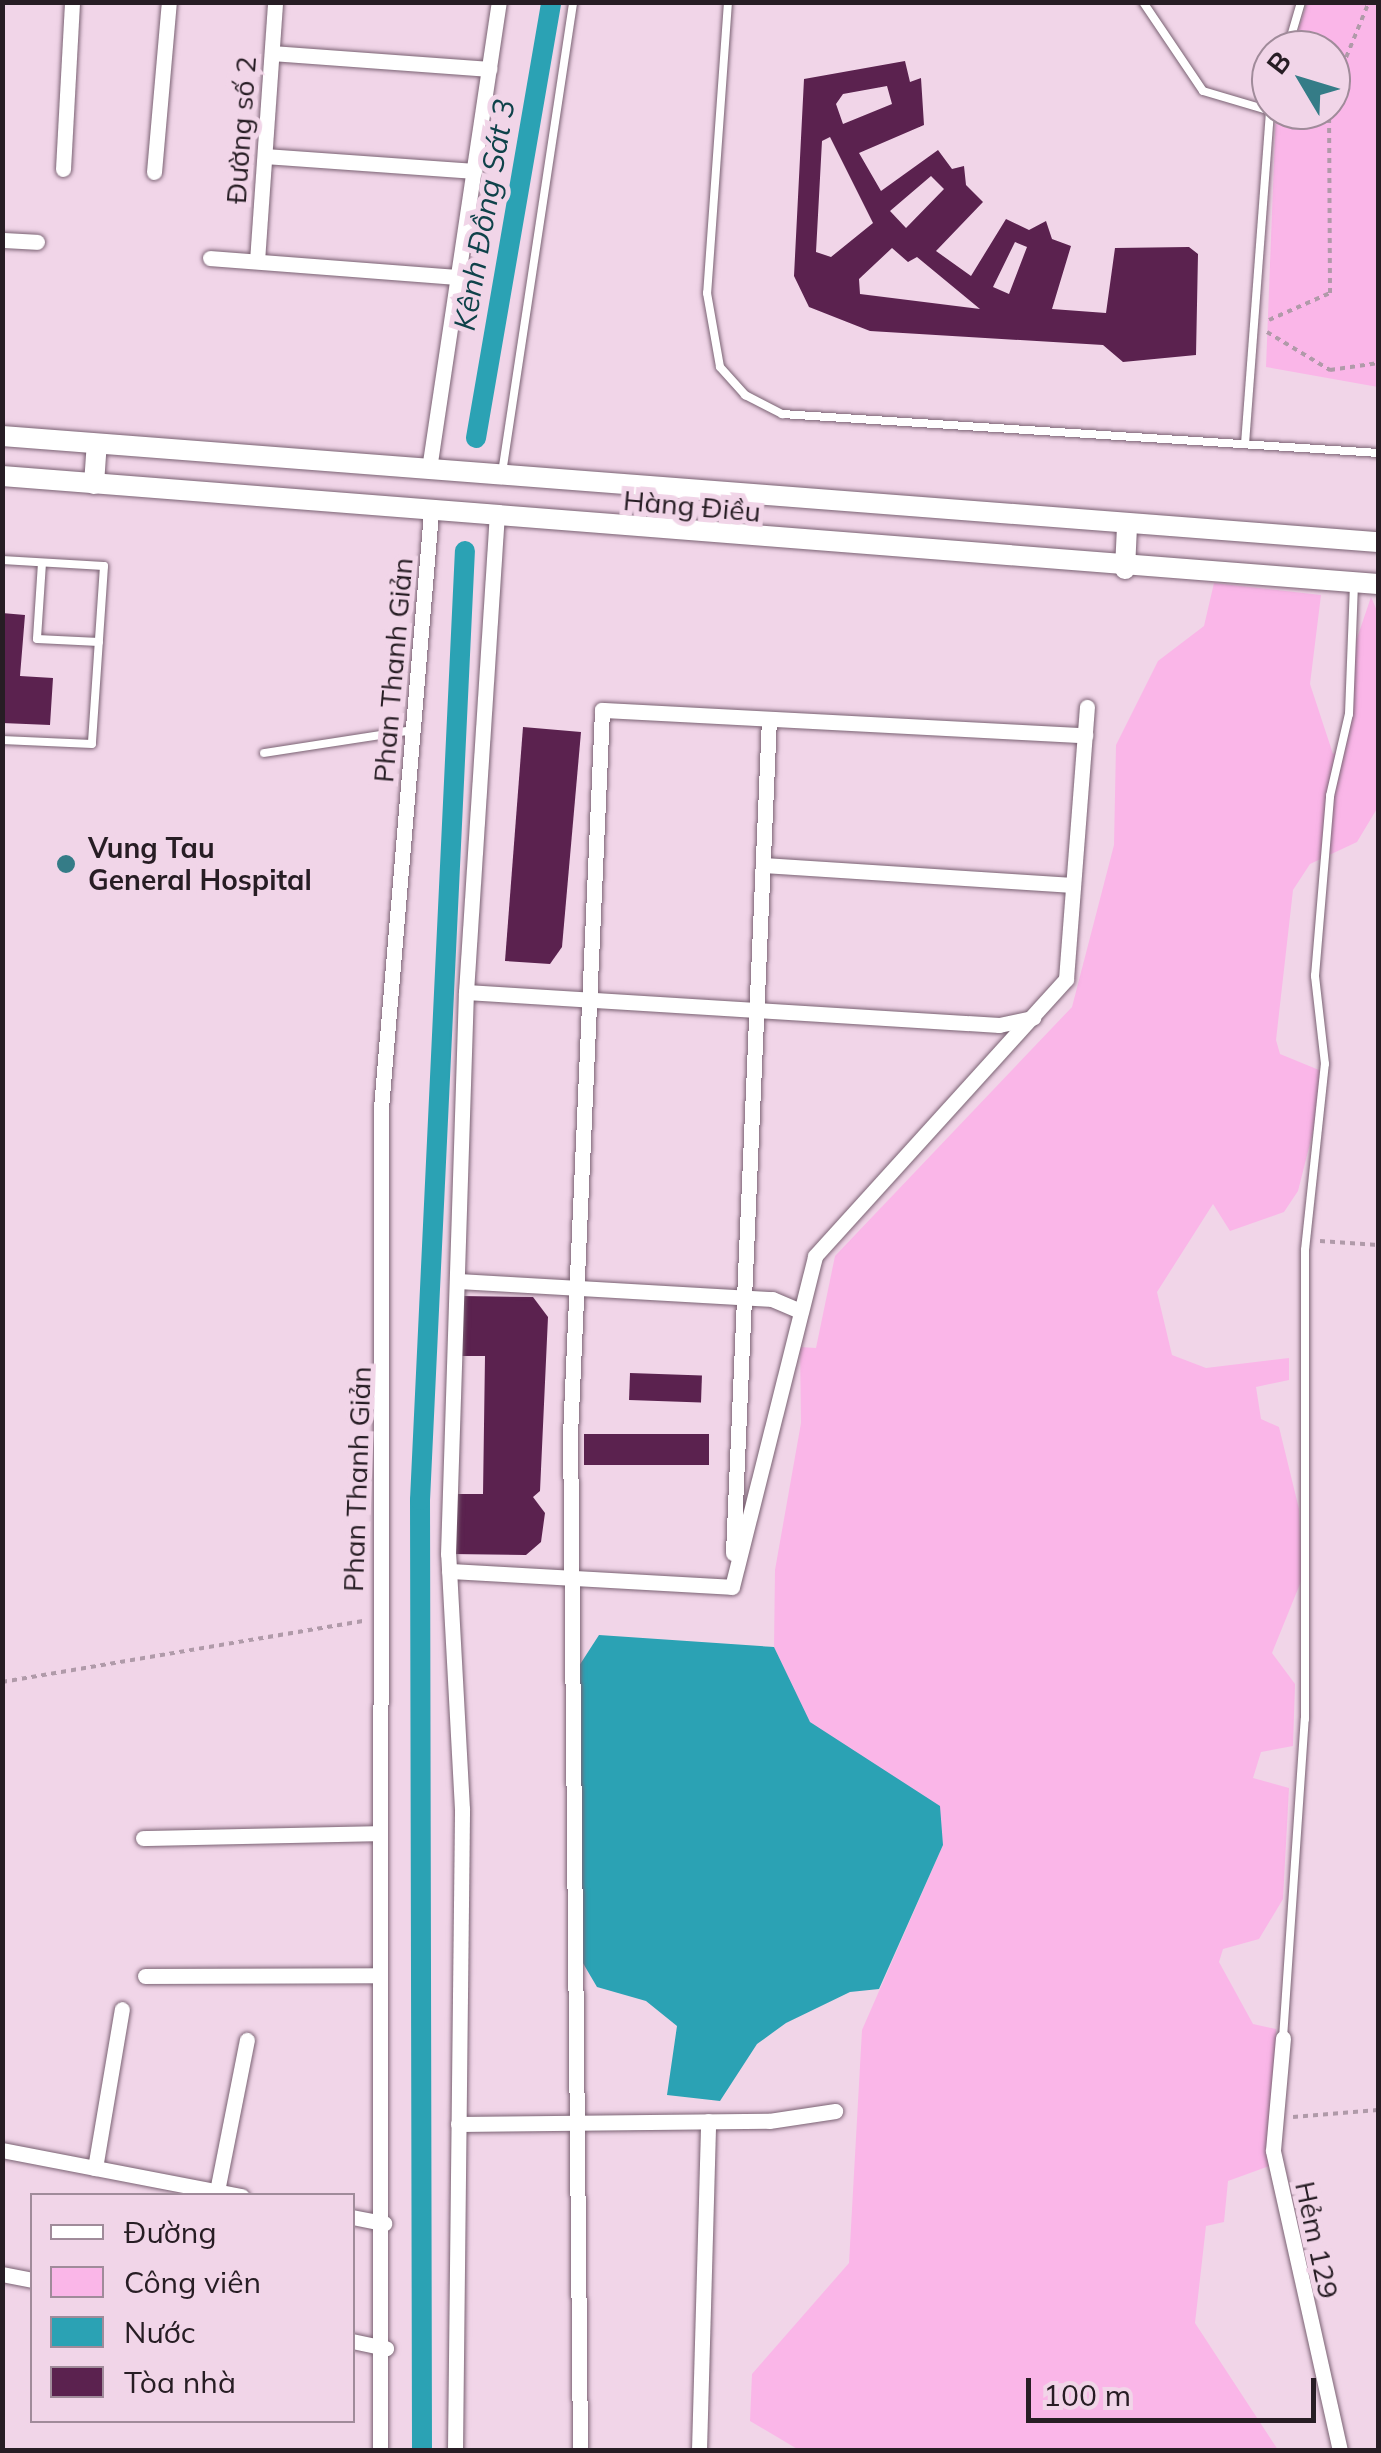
<!DOCTYPE html>
<meta charset="utf-8">
<style>
body{margin:0}
#map{position:relative;width:1381px;height:2453px;overflow:hidden;background:#f1d5e8;font-family:Mulish,sans-serif}
div>[style]{position:absolute}
.green>*{inset:0;background:#fab6e8}
.water>*{inset:0;background:#2ba2b4}
.canal>*{height:20px;margin:-10px;padding:0 10px;transform-origin:10px;border-radius:10px;background:#2ba2b4}
.building>*{inset:0;background:#5b224f;transform-origin:0 0}
.path>*{height:4px;margin-top:-2px;transform-origin:0;background:repeating-linear-gradient(90deg,#b09aa9 0 5px,transparent 0 10px)}
.roads{filter:drop-shadow(0 0 2px #7a6273) drop-shadow(0 0 2px #7a6273)}
.lane>*{height:8px;margin:-4px;padding:0 4px;transform-origin:4px;border-radius:4px;background:#fff}
.street>*{height:15px;margin:-7.5px;padding:0 7.5px;transform-origin:7.5px;border-radius:7.5px;background:#fff}
.secondary>*{height:20px;margin:-10px;padding:0 10px;transform-origin:10px;border-radius:10px;background:#fff}
.dots>*{width:28px;height:28px;translate:-50% -50%;box-sizing:border-box;border:5px solid #f1d5e8;border-radius:50%}
span{translate:-50% -50%;white-space:nowrap;text-align:center;line-height:1.15;-webkit-text-stroke:10px #f1d5e8;paint-order:stroke}
.street-label{font-size:28px;color:#271d24}
.poi-label{font-size:28px;color:#271d24;font-weight:700}
.left{translate:0 -50%;text-align:left}
.water-label{font-size:30px;color:#0f424a;font-style:italic}
.frame{position:absolute;inset:0;border:5px solid #271d24;pointer-events:none}
.legend{position:absolute;left:30px;top:2193px;width:325px;height:230px;box-sizing:border-box;background:#f1d5e8;border:2px solid #a08b9a;margin:0;padding:12px 18px;list-style:none;font-size:30px;color:#271d24}
.legend li{display:flex;align-items:center;gap:20px;height:50px}
.legend b{width:50px;border:2px solid #a08b9a}
.north{position:absolute;left:1251px;top:30px;width:100px;height:100px;box-sizing:border-box;background:#f1d5e8;border:2px solid #a08b9a;border-radius:50%;rotate:308deg;font-size:28px;font-weight:700;line-height:40px;text-align:center;color:#271d24}
.north::after{content:'';display:block;margin:auto;width:35px;height:45px;background:#357c87;clip-path:polygon(50% 0,100% 100%,50% 72%,0 100%)}
.scale{position:absolute;left:1026px;top:2378px;width:290px;height:45px;box-sizing:border-box;border:5px solid #271d24;border-top:0;padding-left:12px;font-size:30px;line-height:35px;white-space:nowrap;color:#271d24;-webkit-text-stroke:8px #f1d5e8;paint-order:stroke}
</style>
<div id="map">
<div class="green">
<i style="clip-path:polygon(1307px 3px,1378px 3px,1378px 387px,1266px 367px,1276px 110px,1331px 110px,1331px 50px,1292px 50px)"></i>
<i style="clip-path:polygon(1214px 583px,1321px 595px,1310px 684px,1333px 754px,1346px 745px,1349px 662px,1371px 597px,1378px 613px,1378px 807px,1357px 842px,1310px 864px,1293px 890px,1276px 1040px,1280px 1054px,1319px 1070px,1323px 1092px,1298px 1191px,1284px 1212px,1230px 1231px,1213px 1204px,1157px 1292px,1172px 1355px,1206px 1368px,1289px 1358px,1289px 1380px,1256px 1387px,1261px 1419px,1279px 1427px,1299px 1509px,1302px 1579px,1272px 1653px,1295px 1684px,1293px 1746px,1261px 1752px,1253px 1778px,1289px 1788px,1283px 1899px,1259px 1939px,1223px 1949px,1219px 1962px,1253px 2024px,1276px 2029px,1279px 2116px,1272px 2165px,1228px 2181px,1224px 2222px,1206px 2226px,1195px 2323px,1278px 2450px,799px 2450px,750px 2421px,752px 2374px,849px 2263px,862px 2030px,943px 1845px,885px 1775px,809px 1722px,774px 1647px,775px 1570px,801px 1423px,800px 1347px,816px 1348px,835px 1256px,1072px 1007px,1114px 845px,1116px 745px,1158px 661px,1204px 626px)"></i>
</div>
<div class="water">
<i style="clip-path:polygon(599px 1635px,774px 1647px,810px 1722px,940px 1806px,943px 1845px,879px 1989px,850px 1992px,786px 2023px,757px 2044px,720px 2101px,667px 2095px,677px 2026px,646px 2001px,597px 1987px,577px 1953px,577px 1669px)"></i>
</div>
<div class="canal">
<i style="left:476px;top:438px;width:442px;rotate:-80.2deg"></i>
<i style="left:422px;top:2450px;width:950px;rotate:-90.12deg"></i>
<i style="left:420px;top:1500px;width:950px;rotate:-87.29deg"></i>
</div>
<div class="building">
<i style="clip-path:polygon(evenodd,905px 61px,910px 82px,921px 78px,924px 125px,859px 153px,881px 191px,938px 150px,952px 169px,964px 166px,966px 185px,983px 202px,936px 251px,971px 276px,1006px 219px,1029px 230px,1046px 221px,1052px 239px,1071px 246px,1052px 309px,1106px 313px,1115px 248px,1189px 247px,1198px 254px,1196px 355px,1123px 362px,1103px 345px,870px 331px,809px 307px,794px 276px,804px 79px,905px 61px,887px 86px,892px 104px,843px 124px,836px 104px,843px 94px,887px 86px,905px 61px,830px 137px,873px 223px,831px 257px,816px 252px,822px 141px,830px 137px,905px 61px,931px 176px,944px 189px,906px 228px,890px 211px,931px 176px,905px 61px,1015px 242px,1027px 247px,1009px 294px,993px 287px,1015px 242px,905px 61px,892px 248px,908px 262px,917px 257px,980px 309px,860px 294px,859px 279px,892px 248px)"></i>
<i style="clip-path:polygon(2px 613px,25px 615px,20px 676px,53px 678px,50px 725px,2px 723px)"></i>
<i style="clip-path:polygon(523px 727px,581px 732px,562px 947px,550px 964px,505px 961px)"></i>
<i style="clip-path:polygon(461px 1296px,533px 1297px,548px 1317px,540px 1491px,533px 1497px,545px 1513px,541px 1542px,526px 1555px,451px 1554px,452px 1494px,483px 1494px,485px 1356px,460px 1356px)"></i>
<i style="left:630px;top:1373px;width:72px;height:27px;rotate:2deg"></i>
<i style="left:584px;top:1434px;width:125px;height:31px"></i>
</div>
<div class="path">
<i style="left:1331px;top:94px;width:100px;rotate:-67.6deg"></i>
<i style="left:1269px;top:320px;width:67px;rotate:-23.9deg"></i>
<i style="left:1330px;top:293px;width:183px;rotate:-90.3deg"></i>
<i style="left:1267px;top:332px;width:74px;rotate:31.1deg"></i>
<i style="left:1330px;top:370px;width:49px;rotate:-8.3deg"></i>
<i style="left:1320px;top:1241px;width:58px;rotate:3.9deg"></i>
<i style="left:2px;top:1682px;width:366px;rotate:-9.6deg"></i>
<i style="left:1293px;top:2117px;width:85px;rotate:-4.7deg"></i>
</div>
<div class="roads">
<div class="lane">
<i style="left:728px;top:2px;width:292px;rotate:94.1deg"></i>
<i style="left:707px;top:293px;width:75px;rotate:80deg"></i>
<i style="left:720px;top:367px;width:38px;rotate:48deg"></i>
<i style="left:745px;top:395px;width:42px;rotate:27.2deg"></i>
<i style="left:782px;top:414px;width:597px;rotate:3.74deg"></i>
<i style="left:1143px;top:2px;width:107px;rotate:56deg"></i>
<i style="left:1203px;top:91px;width:67px;rotate:16.5deg"></i>
<i style="left:1287px;top:50px;width:50px;rotate:-73.7deg"></i>
<i style="left:1245px;top:444px;width:346px;rotate:-85.7deg"></i>
<i style="left:502px;top:473px;width:476px;rotate:-81.4deg"></i>
<i style="left:2px;top:560px;width:102px;rotate:3.4deg"></i>
<i style="left:104px;top:566px;width:178px;rotate:93.9deg"></i>
<i style="left:92px;top:744px;width:90px;rotate:-177.5deg"></i>
<i style="left:42px;top:563px;width:76px;rotate:93.8deg"></i>
<i style="left:37px;top:639px;width:62px;rotate:2.8deg"></i>
<i style="left:264px;top:753px;width:150px;rotate:-8.8deg"></i>
<i style="left:1283px;top:2038px;width:320px;rotate:-86.1deg"></i>
<i style="left:1305px;top:1719px;width:469px;rotate:-90deg"></i>
<i style="left:1305px;top:1250px;width:187px;rotate:-83.9deg"></i>
<i style="left:1325px;top:1064px;width:89px;rotate:-96.5deg"></i>
<i style="left:1315px;top:976px;width:181px;rotate:-85.2deg"></i>
<i style="left:1330px;top:796px;width:84px;rotate:-77deg"></i>
<i style="left:1349px;top:714px;width:130px;rotate:-87.8deg"></i>
</div>
<div class="street">
<i style="left:272px;top:53px;width:218px;rotate:4.2deg"></i>
<i style="left:265px;top:156px;width:210px;rotate:4.1deg"></i>
<i style="left:63px;top:169px;width:167px;rotate:-86.9deg"></i>
<i style="left:154px;top:172px;width:171px;rotate:-85deg"></i>
<i style="left:2px;top:240px;width:35px;rotate:3deg"></i>
<i style="left:210px;top:258px;width:250px;rotate:4.4deg"></i>
<i style="left:257px;top:261px;width:260px;rotate:-86deg"></i>
<i style="left:429px;top:469px;width:472px;rotate:-81.5deg"></i>
<i style="left:763px;top:865px;width:307px;rotate:3.7deg"></i>
<i style="left:466px;top:992px;width:534px;rotate:3.54deg"></i>
<i style="left:999px;top:1025px;width:35px;rotate:-12deg"></i>
<i style="left:458px;top:1281px;width:315px;rotate:3.3deg"></i>
<i style="left:772px;top:1299px;width:30px;rotate:23deg"></i>
<i style="left:733px;top:1553px;width:835px;rotate:-87.53deg"></i>
<i style="left:449px;top:1571px;width:283px;rotate:3.2deg"></i>
<i style="left:732px;top:1587px;width:341px;rotate:-75.9deg"></i>
<i style="left:815px;top:1256px;width:374px;rotate:-47.8deg"></i>
<i style="left:1066px;top:979px;width:273px;rotate:-85.6deg"></i>
<i style="left:143px;top:1838px;width:235px;rotate:-1.2deg"></i>
<i style="left:145px;top:1976px;width:234px;rotate:-0.2deg"></i>
<i style="left:1283px;top:2038px;width:113px;rotate:95.1deg"></i>
<i style="left:1273px;top:2151px;width:306px;rotate:77.4deg"></i>
<i style="left:458px;top:2124px;width:311px;rotate:-0.6deg"></i>
<i style="left:769px;top:2121px;width:67px;rotate:-8.6deg"></i>
<i style="left:2px;top:2150px;width:244px;rotate:10.9deg"></i>
<i style="left:95px;top:2168px;width:161px;rotate:-80.4deg"></i>
<i style="left:217px;top:2191px;width:154px;rotate:-78.8deg"></i>
<i style="left:352px;top:2217px;width:33px;rotate:11deg"></i>
<i style="left:2px;top:2274px;width:31px;rotate:11deg"></i>
<i style="left:352px;top:2341px;width:35px;rotate:12deg"></i>
<i style="left:380px;top:2450px;width:1342px;rotate:-89.96deg"></i>
<i style="left:381px;top:1108px;width:598px;rotate:-85.2deg"></i>
<i style="left:455px;top:2450px;width:641px;rotate:-89.37deg"></i>
<i style="left:462px;top:1809px;width:255px;rotate:-93.1deg"></i>
<i style="left:448px;top:1554px;width:562px;rotate:-88.17deg"></i>
<i style="left:466px;top:992px;width:475px;rotate:-86.3deg"></i>
<i style="left:580px;top:2450px;width:1015px;rotate:-90.56deg"></i>
<i style="left:570px;top:1435px;width:726px;rotate:-87.47deg"></i>
<i style="left:602px;top:710px;width:484px;rotate:3deg"></i>
<i style="left:699px;top:2450px;width:329px;rotate:-88.4deg"></i>
</div>
<div class="secondary">
<i style="left:2px;top:436px;width:1380px;rotate:4.41deg"></i>
<i style="left:2px;top:476px;width:1380px;rotate:4.49deg"></i>
<i style="left:94px;top:484px;width:39px;rotate:-86deg"></i>
<i style="left:1125px;top:569px;width:43px;rotate:-87.3deg"></i>
</div>
</div>
<div class="dots">
<i style="left:66px;top:864px;background:#357c87"></i>
</div>
<div class="street-label">
<span style="left:241px;top:130px;rotate:-86deg">Đường số 2</span>
<span style="left:692px;top:506px;rotate:5deg">Hàng Điều</span>
<span style="left:393px;top:670px;rotate:-85deg">Phan Thanh Giản</span>
<span style="left:357px;top:1479px;rotate:-88deg">Phan Thanh Giản</span>
<span style="left:1317px;top:2240px;rotate:78deg">Hẻm 129</span>
</div>
<div class="poi-label">
<span class="left" style="left:88px;top:864px">Vung Tau<br>General Hospital</span>
</div>
<div class="water-label">
<span style="left:484px;top:215px;rotate:-80deg">Kênh Đồng Sát 3</span>
</div>
<div class="frame"></div>
<ul class="legend">
<li><b style="height:12px;background:#fff"></b>Đường</li>
<li><b style="height:28px;background:#fab6e8"></b>Công viên</li>
<li><b style="height:28px;background:#2ba2b4"></b>Nước</li>
<li><b style="height:28px;background:#5b224f"></b>Tòa nhà</li>
</ul>
<div class="north">B</div>
<div class="scale">100 m</div>
</div>
